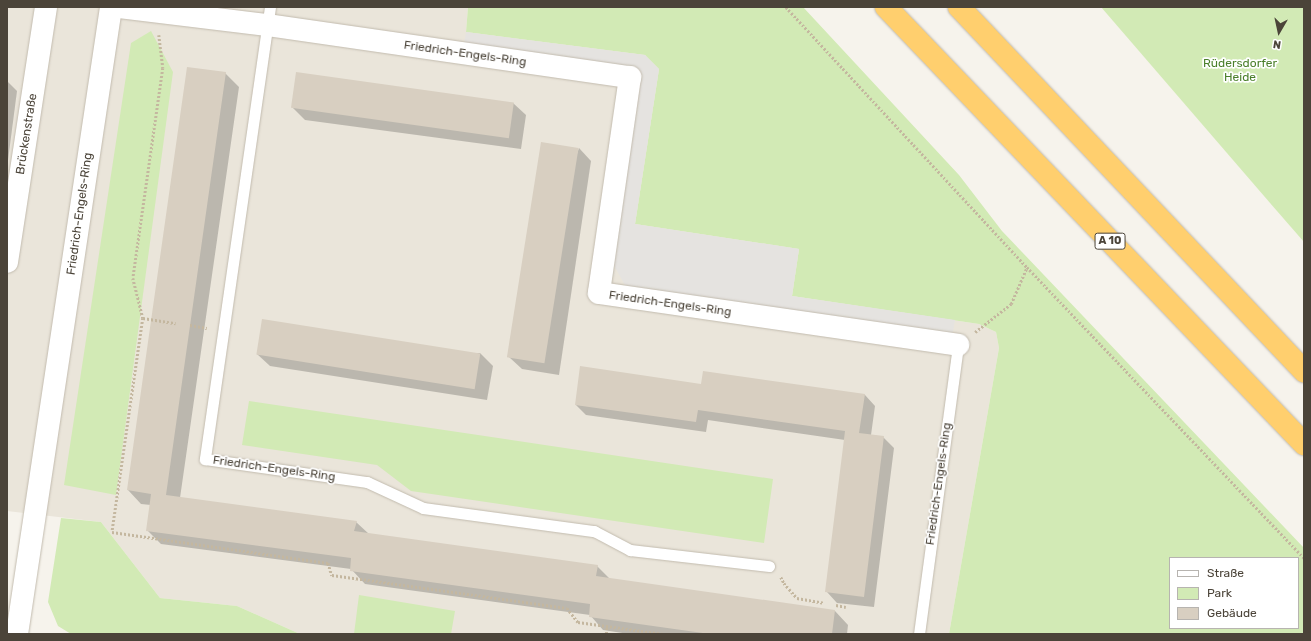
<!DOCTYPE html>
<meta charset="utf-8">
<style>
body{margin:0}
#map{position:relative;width:1311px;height:641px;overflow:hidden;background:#f6f3ec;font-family:Rubik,sans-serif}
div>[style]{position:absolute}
.residential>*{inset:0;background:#eae5da}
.green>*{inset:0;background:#d2eab5}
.parking>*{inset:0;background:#e5e3e0}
.shadow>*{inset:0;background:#0003}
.building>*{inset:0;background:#d8cfc1;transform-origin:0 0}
.path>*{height:2.5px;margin-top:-1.25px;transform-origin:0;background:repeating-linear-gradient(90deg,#c4b79f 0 2px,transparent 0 4px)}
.roads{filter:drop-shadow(0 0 1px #c2bbae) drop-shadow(0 0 1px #c2bbae)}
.lane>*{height:11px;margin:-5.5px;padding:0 5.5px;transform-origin:5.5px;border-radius:5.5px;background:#fff}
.street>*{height:22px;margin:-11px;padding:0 11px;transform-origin:11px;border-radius:11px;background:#fff}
.highway>*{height:22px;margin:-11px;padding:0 11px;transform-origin:11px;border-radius:11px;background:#ffcf6e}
span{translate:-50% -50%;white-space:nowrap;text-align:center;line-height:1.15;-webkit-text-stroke:3.5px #fff;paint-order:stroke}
.shield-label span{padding:1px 3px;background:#fff;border:1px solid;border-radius:3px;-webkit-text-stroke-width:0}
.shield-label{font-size:11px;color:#4b4439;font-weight:700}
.street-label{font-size:12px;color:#4b4439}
.park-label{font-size:12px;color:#4a7f2a}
.frame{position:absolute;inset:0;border:8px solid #4b4439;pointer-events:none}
.legend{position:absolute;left:1169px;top:557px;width:130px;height:72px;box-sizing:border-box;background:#fff;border:1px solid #b7b4b0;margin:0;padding:5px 7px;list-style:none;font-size:12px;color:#4b4439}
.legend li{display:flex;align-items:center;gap:8px;height:20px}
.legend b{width:20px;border:1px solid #b7b4b0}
.north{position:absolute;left:1259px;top:12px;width:40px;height:40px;-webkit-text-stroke:3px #fff;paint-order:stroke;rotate:189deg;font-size:11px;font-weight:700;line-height:16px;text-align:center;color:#4b4439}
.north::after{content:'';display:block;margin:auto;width:14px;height:18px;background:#4b4439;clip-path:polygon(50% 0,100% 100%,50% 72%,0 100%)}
</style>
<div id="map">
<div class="residential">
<i style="clip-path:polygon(7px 7px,468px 7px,466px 32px,645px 55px,659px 69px,635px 224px,799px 249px,792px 296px,979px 324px,996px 332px,999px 348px,949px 634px,300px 634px,237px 606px,160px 598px,101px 522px,7px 511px)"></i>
</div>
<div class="green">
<i style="clip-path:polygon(evenodd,468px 7px,803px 7px,959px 175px,1002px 231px,1304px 548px,1304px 634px,949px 634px,999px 348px,996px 332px,979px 324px,792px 296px,799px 249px,635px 224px,659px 69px,645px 55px,466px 32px,468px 7px,1170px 558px,1298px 558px,1298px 628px,1170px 628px,1170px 558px)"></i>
<i style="clip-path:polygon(1101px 7px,1304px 7px,1304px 242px,1277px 211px)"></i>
<i style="clip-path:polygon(151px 31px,173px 72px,116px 495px,64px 485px,131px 43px)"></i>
<i style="clip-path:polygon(249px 401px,773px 479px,764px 543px,411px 491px,377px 465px,242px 445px)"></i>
<i style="clip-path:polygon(61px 518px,101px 522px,160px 598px,237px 606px,300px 634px,71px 634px,58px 626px,48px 602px)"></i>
<i style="clip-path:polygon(359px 595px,455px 611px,451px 634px,354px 634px)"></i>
</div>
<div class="parking">
<i style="clip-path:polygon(466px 32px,645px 55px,659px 69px,635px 224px,799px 249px,792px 296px,955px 320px,952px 336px,626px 287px,611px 260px,639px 80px,464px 44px)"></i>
</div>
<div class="shadow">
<i style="clip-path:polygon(225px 73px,239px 87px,180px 498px,356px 522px,369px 534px,597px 566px,611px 580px,835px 611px,848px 625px,847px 634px,629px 634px,603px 630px,590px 615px,365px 584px,351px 569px,161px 544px,147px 530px,151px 505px,141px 504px,128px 490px)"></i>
<i style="clip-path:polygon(7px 81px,17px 91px,7px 168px)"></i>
<i style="clip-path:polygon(513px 103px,526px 115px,521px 149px,305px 120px,293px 108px)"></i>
<i style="clip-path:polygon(579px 148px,591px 161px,559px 375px,522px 369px,509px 357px)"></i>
<i style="clip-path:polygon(480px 353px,493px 366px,487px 400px,270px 366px,257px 354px)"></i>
<i style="clip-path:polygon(702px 385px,865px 395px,875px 406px,871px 435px,883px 437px,894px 448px,874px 607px,837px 603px,827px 592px,845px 440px,708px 420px,706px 432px,586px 415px,576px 405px)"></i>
</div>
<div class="building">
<i style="clip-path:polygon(187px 67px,226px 72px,166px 495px,357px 521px,354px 531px,598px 565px,596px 576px,835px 610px,832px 634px,710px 634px,589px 617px,590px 604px,350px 571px,351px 558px,146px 531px,151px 494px,127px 490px)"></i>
<i style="left:296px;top:72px;width:220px;height:36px;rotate:8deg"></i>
<i style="left:541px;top:142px;width:38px;height:218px;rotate:9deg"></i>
<i style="left:262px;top:319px;width:221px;height:36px;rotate:9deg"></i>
<i style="clip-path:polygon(580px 366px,701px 384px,703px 371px,865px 394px,859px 433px,884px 436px,864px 597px,825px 592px,845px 431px,698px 410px,696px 422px,575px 405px)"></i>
</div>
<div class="path">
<i style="left:786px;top:7px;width:355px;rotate:47.2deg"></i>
<i style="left:1027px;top:267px;width:402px;rotate:46.4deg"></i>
<i style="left:159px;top:35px;width:33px;rotate:83deg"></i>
<i style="left:163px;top:68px;width:212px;rotate:98.1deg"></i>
<i style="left:133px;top:278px;width:41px;rotate:76deg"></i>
<i style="left:143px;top:318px;width:216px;rotate:98.2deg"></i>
<i style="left:112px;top:532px;width:218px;rotate:8.2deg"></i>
<i style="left:328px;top:563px;width:13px;rotate:72deg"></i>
<i style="left:332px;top:575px;width:237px;rotate:8deg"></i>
<i style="left:567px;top:608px;width:18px;rotate:52deg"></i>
<i style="left:578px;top:622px;width:86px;rotate:8deg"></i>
<i style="left:143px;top:318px;width:33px;rotate:9deg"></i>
<i style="left:190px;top:325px;width:17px;rotate:10deg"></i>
<i style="left:975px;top:332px;width:46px;rotate:-37.9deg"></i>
<i style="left:1011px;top:304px;width:40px;rotate:-66.6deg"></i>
<i style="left:781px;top:577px;width:7px;rotate:63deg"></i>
<i style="left:784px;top:583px;width:20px;rotate:49deg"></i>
<i style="left:797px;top:598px;width:27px;rotate:10deg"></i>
<i style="left:836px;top:605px;width:10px;rotate:11deg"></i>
<i style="left:606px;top:634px;width:8px;rotate:-83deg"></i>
</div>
<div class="roads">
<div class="lane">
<i style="left:270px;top:7px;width:457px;rotate:98.2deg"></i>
<i style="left:205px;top:459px;width:164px;rotate:8.1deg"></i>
<i style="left:367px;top:482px;width:62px;rotate:24.9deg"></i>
<i style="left:423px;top:508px;width:173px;rotate:7.7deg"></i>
<i style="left:594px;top:531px;width:41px;rotate:27.8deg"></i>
<i style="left:630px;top:550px;width:140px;rotate:6.6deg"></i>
<i style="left:919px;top:634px;width:292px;rotate:-82.3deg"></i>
</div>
<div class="street">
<i style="left:118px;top:7px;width:150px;rotate:6.9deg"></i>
<i style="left:267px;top:25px;width:367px;rotate:8.2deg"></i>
<i style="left:630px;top:77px;width:218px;rotate:98.2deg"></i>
<i style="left:599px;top:293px;width:363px;rotate:8.2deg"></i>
<i style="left:7px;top:262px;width:258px;rotate:-81.3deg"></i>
<i style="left:17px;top:634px;width:634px;rotate:-81.47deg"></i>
</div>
<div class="highway">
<i style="left:886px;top:7px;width:605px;rotate:46.27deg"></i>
<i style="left:959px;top:7px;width:502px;rotate:46.54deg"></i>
</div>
</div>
<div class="shield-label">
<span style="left:1110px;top:241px">A 10</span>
</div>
<div class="street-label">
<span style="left:465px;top:54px;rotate:8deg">Friedrich-Engels-Ring</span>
<span style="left:27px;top:134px;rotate:-81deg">Brückenstraße</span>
<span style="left:80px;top:214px;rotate:-82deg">Friedrich-Engels-Ring</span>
<span style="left:670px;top:304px;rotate:8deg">Friedrich-Engels-Ring</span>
<span style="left:274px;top:469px;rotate:8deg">Friedrich-Engels-Ring</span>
<span style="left:939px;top:484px;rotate:-82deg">Friedrich-Engels-Ring</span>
</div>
<div class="park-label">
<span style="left:1240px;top:71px">Rüdersdorfer<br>Heide</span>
</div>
<div class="frame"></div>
<ul class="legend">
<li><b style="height:5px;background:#fff"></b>Straße</li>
<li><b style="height:11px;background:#d2eab5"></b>Park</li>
<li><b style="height:11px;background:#d8cfc1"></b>Gebäude</li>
</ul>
<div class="north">N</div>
</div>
